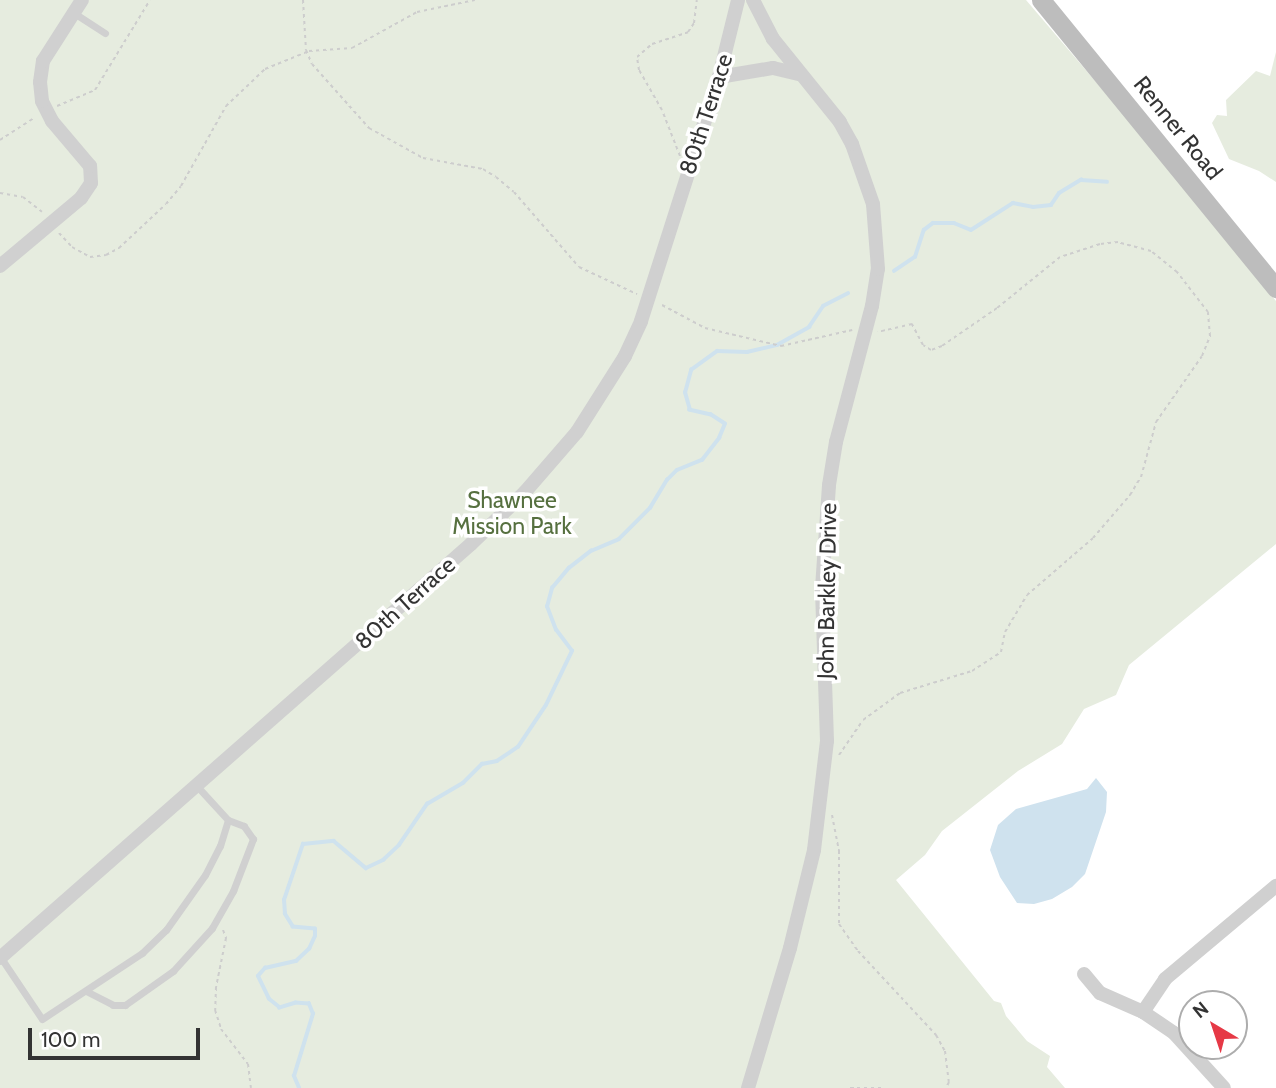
<!DOCTYPE html>
<style>
body{margin:0}
#map{position:relative;width:1276px;height:1088px;overflow:hidden;background:#fff;font-family:Cabin,sans-serif}
div>[style]{position:absolute}
.green>*{inset:0;background:#e6ecdf}
.water>*{inset:0;background:#cfe2ee}
.stream>*{height:3.5px;margin:-1.75px;padding:0 1.75px;transform-origin:1.75px;border-radius:1.75px;background:#cfe2ee}
.path>*{height:2px;margin-top:-1px;transform-origin:0;background:repeating-linear-gradient(90deg,#cdcdcd 0 3.5px,transparent 0 7px)}
.service>*{height:7px;margin:-3.5px;padding:0 3.5px;transform-origin:3.5px;border-radius:3.5px;background:#d0d0d0}
.minor>*{height:14px;margin:-7px;padding:0 7px;transform-origin:7px;border-radius:7px;background:#d0d0d0}
.secondary>*{height:19px;margin:-9.5px;padding:0 9.5px;transform-origin:9.5px;border-radius:9.5px;background:#bdbdbd}
span{translate:-50% -50%;white-space:nowrap;text-align:center;line-height:1.15;-webkit-text-stroke:7px #fff;paint-order:stroke}
.street-label{font-size:23px;color:#333}
.park-label{font-size:23px;color:#56703f}
.north{position:absolute;left:1178px;top:990px;width:70px;height:70px;box-sizing:border-box;background:#fff;border:2px solid #adadad;border-radius:50%;rotate:321deg;font-size:19px;font-weight:700;line-height:28px;text-align:center;color:#333}
.north::after{content:'';display:block;margin:auto;width:24px;height:32px;background:#e63946;clip-path:polygon(50% 0,100% 100%,50% 72%,0 100%)}
.scale{position:absolute;left:28px;top:1028px;width:172px;height:32px;box-sizing:border-box;border:4px solid #333;border-top:0;padding-left:9px;font-size:21px;line-height:24px;white-space:nowrap;color:#333;-webkit-text-stroke:5px #fff;paint-order:stroke}
</style>
<div id="map">
<div class="green">
<i style="clip-path:polygon(0 0,1026px 0,1166px 164px,1276px 301px,1276px 544px,1129px 665px,1116px 695px,1084px 709px,1062px 744px,1018px 771px,942px 831px,925px 855px,896px 880px,994px 1001px,1001px 1003px,1006px 1016px,1027px 1041px,1050px 1056px,1047px 1067px,1065px 1088px,0 1088px)"></i>
<i style="clip-path:polygon(1276px 52px,1276px 182px,1259px 171px,1229px 159px,1212px 123px,1217px 115px,1227px 116px,1226px 100px,1256px 71px,1270px 76px)"></i>
</div>
<div class="water">
<i style="clip-path:polygon(1096px 778px,1107px 792px,1106px 812px,1085px 874px,1072px 887px,1052px 899px,1034px 904px,1017px 903px,1000px 877px,990px 850px,998px 825px,1016px 809px,1087px 789px)"></i>
</div>
<div class="stream">
<i style="left:894px;top:271px;width:25px;rotate:-34deg"></i>
<i style="left:915px;top:257px;width:28px;rotate:-72deg"></i>
<i style="left:924px;top:230px;width:11px;rotate:-38deg"></i>
<i style="left:933px;top:223px;width:21px"></i>
<i style="left:954px;top:223px;width:18px;rotate:22deg"></i>
<i style="left:971px;top:230px;width:50px;rotate:-32.7deg"></i>
<i style="left:1013px;top:203px;width:20px;rotate:11deg"></i>
<i style="left:1033px;top:207px;width:18px;rotate:-6deg"></i>
<i style="left:1051px;top:205px;width:14px;rotate:-56deg"></i>
<i style="left:1059px;top:193px;width:26px;rotate:-31deg"></i>
<i style="left:1081px;top:180px;width:26px;rotate:4deg"></i>
<i style="left:299px;top:1088px;width:13px;rotate:-113deg"></i>
<i style="left:294px;top:1076px;width:65px;rotate:-73deg"></i>
<i style="left:313px;top:1014px;width:11px;rotate:-112deg"></i>
<i style="left:309px;top:1004px;width:13px;rotate:-176deg"></i>
<i style="left:296px;top:1003px;width:17px;rotate:163deg"></i>
<i style="left:280px;top:1008px;width:14px;rotate:-141deg"></i>
<i style="left:269px;top:999px;width:25px;rotate:-116deg"></i>
<i style="left:258px;top:976px;width:11px;rotate:-49deg"></i>
<i style="left:265px;top:968px;width:32px;rotate:-13deg"></i>
<i style="left:296px;top:961px;width:18px;rotate:-43deg"></i>
<i style="left:309px;top:949px;width:14px;rotate:-65deg"></i>
<i style="left:315px;top:936px;width:7px;rotate:-90deg"></i>
<i style="left:315px;top:929px;width:22px;rotate:-175deg"></i>
<i style="left:293px;top:927px;width:15px;rotate:-122deg"></i>
<i style="left:285px;top:914px;width:14px;rotate:-94deg"></i>
<i style="left:284px;top:900px;width:59px;rotate:-71.3deg"></i>
<i style="left:303px;top:844px;width:31px;rotate:-6deg"></i>
<i style="left:334px;top:841px;width:42px;rotate:40.2deg"></i>
<i style="left:366px;top:868px;width:19px;rotate:-25deg"></i>
<i style="left:383px;top:860px;width:22px;rotate:-43deg"></i>
<i style="left:399px;top:845px;width:50px;rotate:-55.7deg"></i>
<i style="left:427px;top:804px;width:42px;rotate:-30.3deg"></i>
<i style="left:463px;top:783px;width:27px;rotate:-45deg"></i>
<i style="left:482px;top:764px;width:15px;rotate:-11deg"></i>
<i style="left:497px;top:761px;width:25px;rotate:-34deg"></i>
<i style="left:518px;top:747px;width:50px;rotate:-56.3deg"></i>
<i style="left:546px;top:705px;width:60px;rotate:-64.3deg"></i>
<i style="left:572px;top:651px;width:26px;rotate:-127deg"></i>
<i style="left:556px;top:630px;width:25px;rotate:-111deg"></i>
<i style="left:547px;top:607px;width:20px;rotate:-75deg"></i>
<i style="left:552px;top:588px;width:26px;rotate:-50deg"></i>
<i style="left:569px;top:568px;width:28px;rotate:-38deg"></i>
<i style="left:591px;top:551px;width:30px;rotate:-23deg"></i>
<i style="left:619px;top:539px;width:44px;rotate:-45deg"></i>
<i style="left:650px;top:508px;width:33px;rotate:-59deg"></i>
<i style="left:667px;top:480px;width:14px;rotate:-45deg"></i>
<i style="left:677px;top:470px;width:27px;rotate:-22deg"></i>
<i style="left:702px;top:460px;width:28px;rotate:-52deg"></i>
<i style="left:719px;top:438px;width:15px;rotate:-67deg"></i>
<i style="left:725px;top:424px;width:17px;rotate:-147deg"></i>
<i style="left:711px;top:415px;width:22px;rotate:-167deg"></i>
<i style="left:690px;top:410px;width:18px;rotate:-106deg"></i>
<i style="left:685px;top:393px;width:24px;rotate:-75deg"></i>
<i style="left:691px;top:370px;width:32px;rotate:-36deg"></i>
<i style="left:717px;top:351px;width:30px;rotate:2deg"></i>
<i style="left:747px;top:352px;width:31px;rotate:-13deg"></i>
<i style="left:777px;top:345px;width:37px;rotate:-29deg"></i>
<i style="left:809px;top:327px;width:25px;rotate:-56deg"></i>
<i style="left:823px;top:306px;width:28px;rotate:-27deg"></i>
</div>
<div class="path">
<i style="left:303px;top:0;width:50px;rotate:86.6deg"></i>
<i style="left:306px;top:50px;width:15px;rotate:67deg"></i>
<i style="left:312px;top:64px;width:86px;rotate:48.3deg"></i>
<i style="left:369px;top:128px;width:62px;rotate:29.1deg"></i>
<i style="left:423px;top:158px;width:61px;rotate:10.4deg"></i>
<i style="left:483px;top:169px;width:15px;rotate:32deg"></i>
<i style="left:496px;top:177px;width:23px;rotate:40deg"></i>
<i style="left:514px;top:192px;width:99px;rotate:49.1deg"></i>
<i style="left:579px;top:267px;width:64px;rotate:25deg"></i>
<i style="left:57px;top:106px;width:41px;rotate:-22.8deg"></i>
<i style="left:95px;top:90px;width:105px;rotate:-58.6deg"></i>
<i style="left:0;top:140px;width:40px;rotate:-32.9deg"></i>
<i style="left:680px;top:156px;width:49px;rotate:-111.4deg"></i>
<i style="left:662px;top:110px;width:46px;rotate:-119.9deg"></i>
<i style="left:639px;top:70px;width:13px;rotate:-99deg"></i>
<i style="left:637px;top:57px;width:20px;rotate:-41deg"></i>
<i style="left:652px;top:44px;width:38px;rotate:-18deg"></i>
<i style="left:688px;top:32px;width:11px;rotate:-56deg"></i>
<i style="left:694px;top:23px;width:23px;rotate:-83deg"></i>
<i style="left:0;top:193px;width:23px;rotate:10deg"></i>
<i style="left:23px;top:197px;width:24px;rotate:38deg"></i>
<i style="left:59px;top:233px;width:19px;rotate:47deg"></i>
<i style="left:72px;top:247px;width:21px;rotate:29deg"></i>
<i style="left:90px;top:257px;width:16px;rotate:-7deg"></i>
<i style="left:106px;top:255px;width:15px;rotate:-28deg"></i>
<i style="left:119px;top:248px;width:64px;rotate:-43.1deg"></i>
<i style="left:166px;top:204px;width:23px;rotate:-50deg"></i>
<i style="left:181px;top:186px;width:92px;rotate:-60.6deg"></i>
<i style="left:226px;top:106px;width:54px;rotate:-43.5deg"></i>
<i style="left:265px;top:69px;width:48px;rotate:-22.2deg"></i>
<i style="left:309px;top:51px;width:43px;rotate:-4deg"></i>
<i style="left:352px;top:48px;width:74px;rotate:-29deg"></i>
<i style="left:417px;top:12px;width:59px;rotate:-11.7deg"></i>
<i style="left:662px;top:305px;width:49px;rotate:28.1deg"></i>
<i style="left:705px;top:328px;width:78px;rotate:13.3deg"></i>
<i style="left:781px;top:346px;width:73px;rotate:-12.7deg"></i>
<i style="left:839px;top:755px;width:42px;rotate:-55.6deg"></i>
<i style="left:863px;top:720px;width:46px;rotate:-36.1deg"></i>
<i style="left:900px;top:693px;width:75px;rotate:-17deg"></i>
<i style="left:972px;top:671px;width:35px;rotate:-33deg"></i>
<i style="left:1001px;top:652px;width:20px;rotate:-79deg"></i>
<i style="left:1005px;top:632px;width:43px;rotate:-59.3deg"></i>
<i style="left:1027px;top:595px;width:87px;rotate:-40.8deg"></i>
<i style="left:1093px;top:538px;width:57px;rotate:-49.3deg"></i>
<i style="left:1130px;top:495px;width:21px;rotate:-59deg"></i>
<i style="left:1141px;top:477px;width:57px;rotate:-74.7deg"></i>
<i style="left:1156px;top:422px;width:80px;rotate:-55.1deg"></i>
<i style="left:1202px;top:356px;width:22px;rotate:-68deg"></i>
<i style="left:1210px;top:336px;width:24px;rotate:-95deg"></i>
<i style="left:1208px;top:312px;width:51px;rotate:-127.8deg"></i>
<i style="left:1177px;top:272px;width:33px;rotate:-141deg"></i>
<i style="left:1151px;top:251px;width:34px;rotate:-165deg"></i>
<i style="left:1118px;top:242px;width:18px;rotate:174deg"></i>
<i style="left:1100px;top:244px;width:42px;rotate:162deg"></i>
<i style="left:1060px;top:257px;width:81px;rotate:141deg"></i>
<i style="left:997px;top:308px;width:67px;rotate:145.4deg"></i>
<i style="left:942px;top:346px;width:12px;rotate:160deg"></i>
<i style="left:931px;top:350px;width:9px;rotate:-148deg"></i>
<i style="left:923px;top:345px;width:24px;rotate:-118deg"></i>
<i style="left:912px;top:324px;width:35px;rotate:167deg"></i>
<i style="left:832px;top:815px;width:36px;rotate:79deg"></i>
<i style="left:839px;top:850px;width:74px;rotate:90deg"></i>
<i style="left:839px;top:924px;width:33px;rotate:55deg"></i>
<i style="left:858px;top:951px;width:115px;rotate:47.1deg"></i>
<i style="left:936px;top:1035px;width:18px;rotate:61deg"></i>
<i style="left:945px;top:1051px;width:31px;rotate:83deg"></i>
<i style="left:949px;top:1082px;width:7px;rotate:117deg"></i>
<i style="left:223px;top:930px;width:9px;rotate:69deg"></i>
<i style="left:226px;top:938px;width:50px;rotate:101.5deg"></i>
<i style="left:216px;top:987px;width:23px;rotate:92deg"></i>
<i style="left:215px;top:1010px;width:20px;rotate:72deg"></i>
<i style="left:221px;top:1029px;width:44px;rotate:52.4deg"></i>
<i style="left:248px;top:1064px;width:24px;rotate:83deg"></i>
<i style="left:850px;top:1088px;width:32px"></i>
</div>
<div class="service">
<i style="left:74px;top:13px;width:37px;rotate:33deg"></i>
<i style="left:1px;top:958px;width:73px;rotate:56.1deg"></i>
<i style="left:42px;top:1019px;width:120px;rotate:-33.4deg"></i>
<i style="left:142px;top:953px;width:33px;rotate:-44deg"></i>
<i style="left:166px;top:930px;width:67px;rotate:-54.7deg"></i>
<i style="left:205px;top:875px;width:33px;rotate:-63deg"></i>
<i style="left:220px;top:846px;width:27px;rotate:-73deg"></i>
<i style="left:86px;top:991px;width:30px;rotate:27deg"></i>
<i style="left:113px;top:1005px;width:12px"></i>
<i style="left:125px;top:1005px;width:59px;rotate:-35.3deg"></i>
<i style="left:173px;top:971px;width:58px;rotate:-47.8deg"></i>
<i style="left:212px;top:928px;width:43px;rotate:-60.4deg"></i>
<i style="left:233px;top:891px;width:56px;rotate:-69deg"></i>
<i style="left:253px;top:839px;width:16px;rotate:-125deg"></i>
<i style="left:244px;top:826px;width:17px;rotate:-159deg"></i>
<i style="left:228px;top:820px;width:46px;rotate:-132.4deg"></i>
</div>
<div class="minor">
<i style="left:719px;top:77px;width:55px;rotate:-9.5deg"></i>
<i style="left:773px;top:68px;width:27px;rotate:13deg"></i>
<i style="left:0;top:266px;width:106px;rotate:-40deg"></i>
<i style="left:81px;top:198px;width:18px;rotate:-56deg"></i>
<i style="left:91px;top:183px;width:17px;rotate:-93deg"></i>
<i style="left:90px;top:166px;width:59px;rotate:-130.2deg"></i>
<i style="left:52px;top:121px;width:22px;rotate:-117deg"></i>
<i style="left:42px;top:101px;width:19px;rotate:-96deg"></i>
<i style="left:40px;top:82px;width:21px;rotate:-82deg"></i>
<i style="left:43px;top:61px;width:72px;rotate:-57.4deg"></i>
<i style="left:0;top:958px;width:627px;rotate:-41.31deg"></i>
<i style="left:471px;top:544px;width:75px;rotate:-43.9deg"></i>
<i style="left:525px;top:492px;width:79px;rotate:-49.1deg"></i>
<i style="left:577px;top:432px;width:90px;rotate:-57.7deg"></i>
<i style="left:625px;top:356px;width:38px;rotate:-65deg"></i>
<i style="left:641px;top:321px;width:256px;rotate:-72.3deg"></i>
<i style="left:719px;top:77px;width:79px;rotate:-76.1deg"></i>
<i style="left:1084px;top:974px;width:25px;rotate:50deg"></i>
<i style="left:1100px;top:993px;width:47px;rotate:23.8deg"></i>
<i style="left:1143px;top:1012px;width:37px;rotate:34deg"></i>
<i style="left:1174px;top:1033px;width:74px;rotate:47.7deg"></i>
<i style="left:1143px;top:1012px;width:40px;rotate:-56deg"></i>
<i style="left:1165px;top:979px;width:145px;rotate:-40deg"></i>
<i style="left:748px;top:1088px;width:146px;rotate:-73.3deg"></i>
<i style="left:790px;top:948px;width:101px;rotate:-76.2deg"></i>
<i style="left:814px;top:850px;width:110px;rotate:-83.2deg"></i>
<i style="left:827px;top:741px;width:153px;rotate:-91.9deg"></i>
<i style="left:822px;top:588px;width:103px;rotate:-86.1deg"></i>
<i style="left:829px;top:485px;width:44px;rotate:-80.8deg"></i>
<i style="left:836px;top:442px;width:141px;rotate:-75.2deg"></i>
<i style="left:872px;top:306px;width:37px;rotate:-81deg"></i>
<i style="left:878px;top:269px;width:65px;rotate:-94.4deg"></i>
<i style="left:873px;top:204px;width:64px;rotate:-109.3deg"></i>
<i style="left:852px;top:144px;width:25px;rotate:-119deg"></i>
<i style="left:840px;top:122px;width:107px;rotate:-128.9deg"></i>
<i style="left:773px;top:39px;width:44px;rotate:-117.1deg"></i>
</div>
<div class="secondary">
<i style="left:1041px;top:0;width:372px;rotate:50.8deg"></i>
</div>
<div class="street-label">
<span style="left:706px;top:114px;rotate:-72deg">80th Terrace</span>
<span style="left:1178px;top:128px;rotate:51deg">Renner Road</span>
<span style="left:827px;top:591px;rotate:-89deg">John Barkley Drive</span>
<span style="left:405px;top:603px;rotate:-42deg">80th Terrace</span>
</div>
<div class="park-label">
<span style="left:512px;top:513px">Shawnee<br>Mission Park</span>
</div>
<div class="north">N</div>
<div class="scale">100 m</div>
</div>
